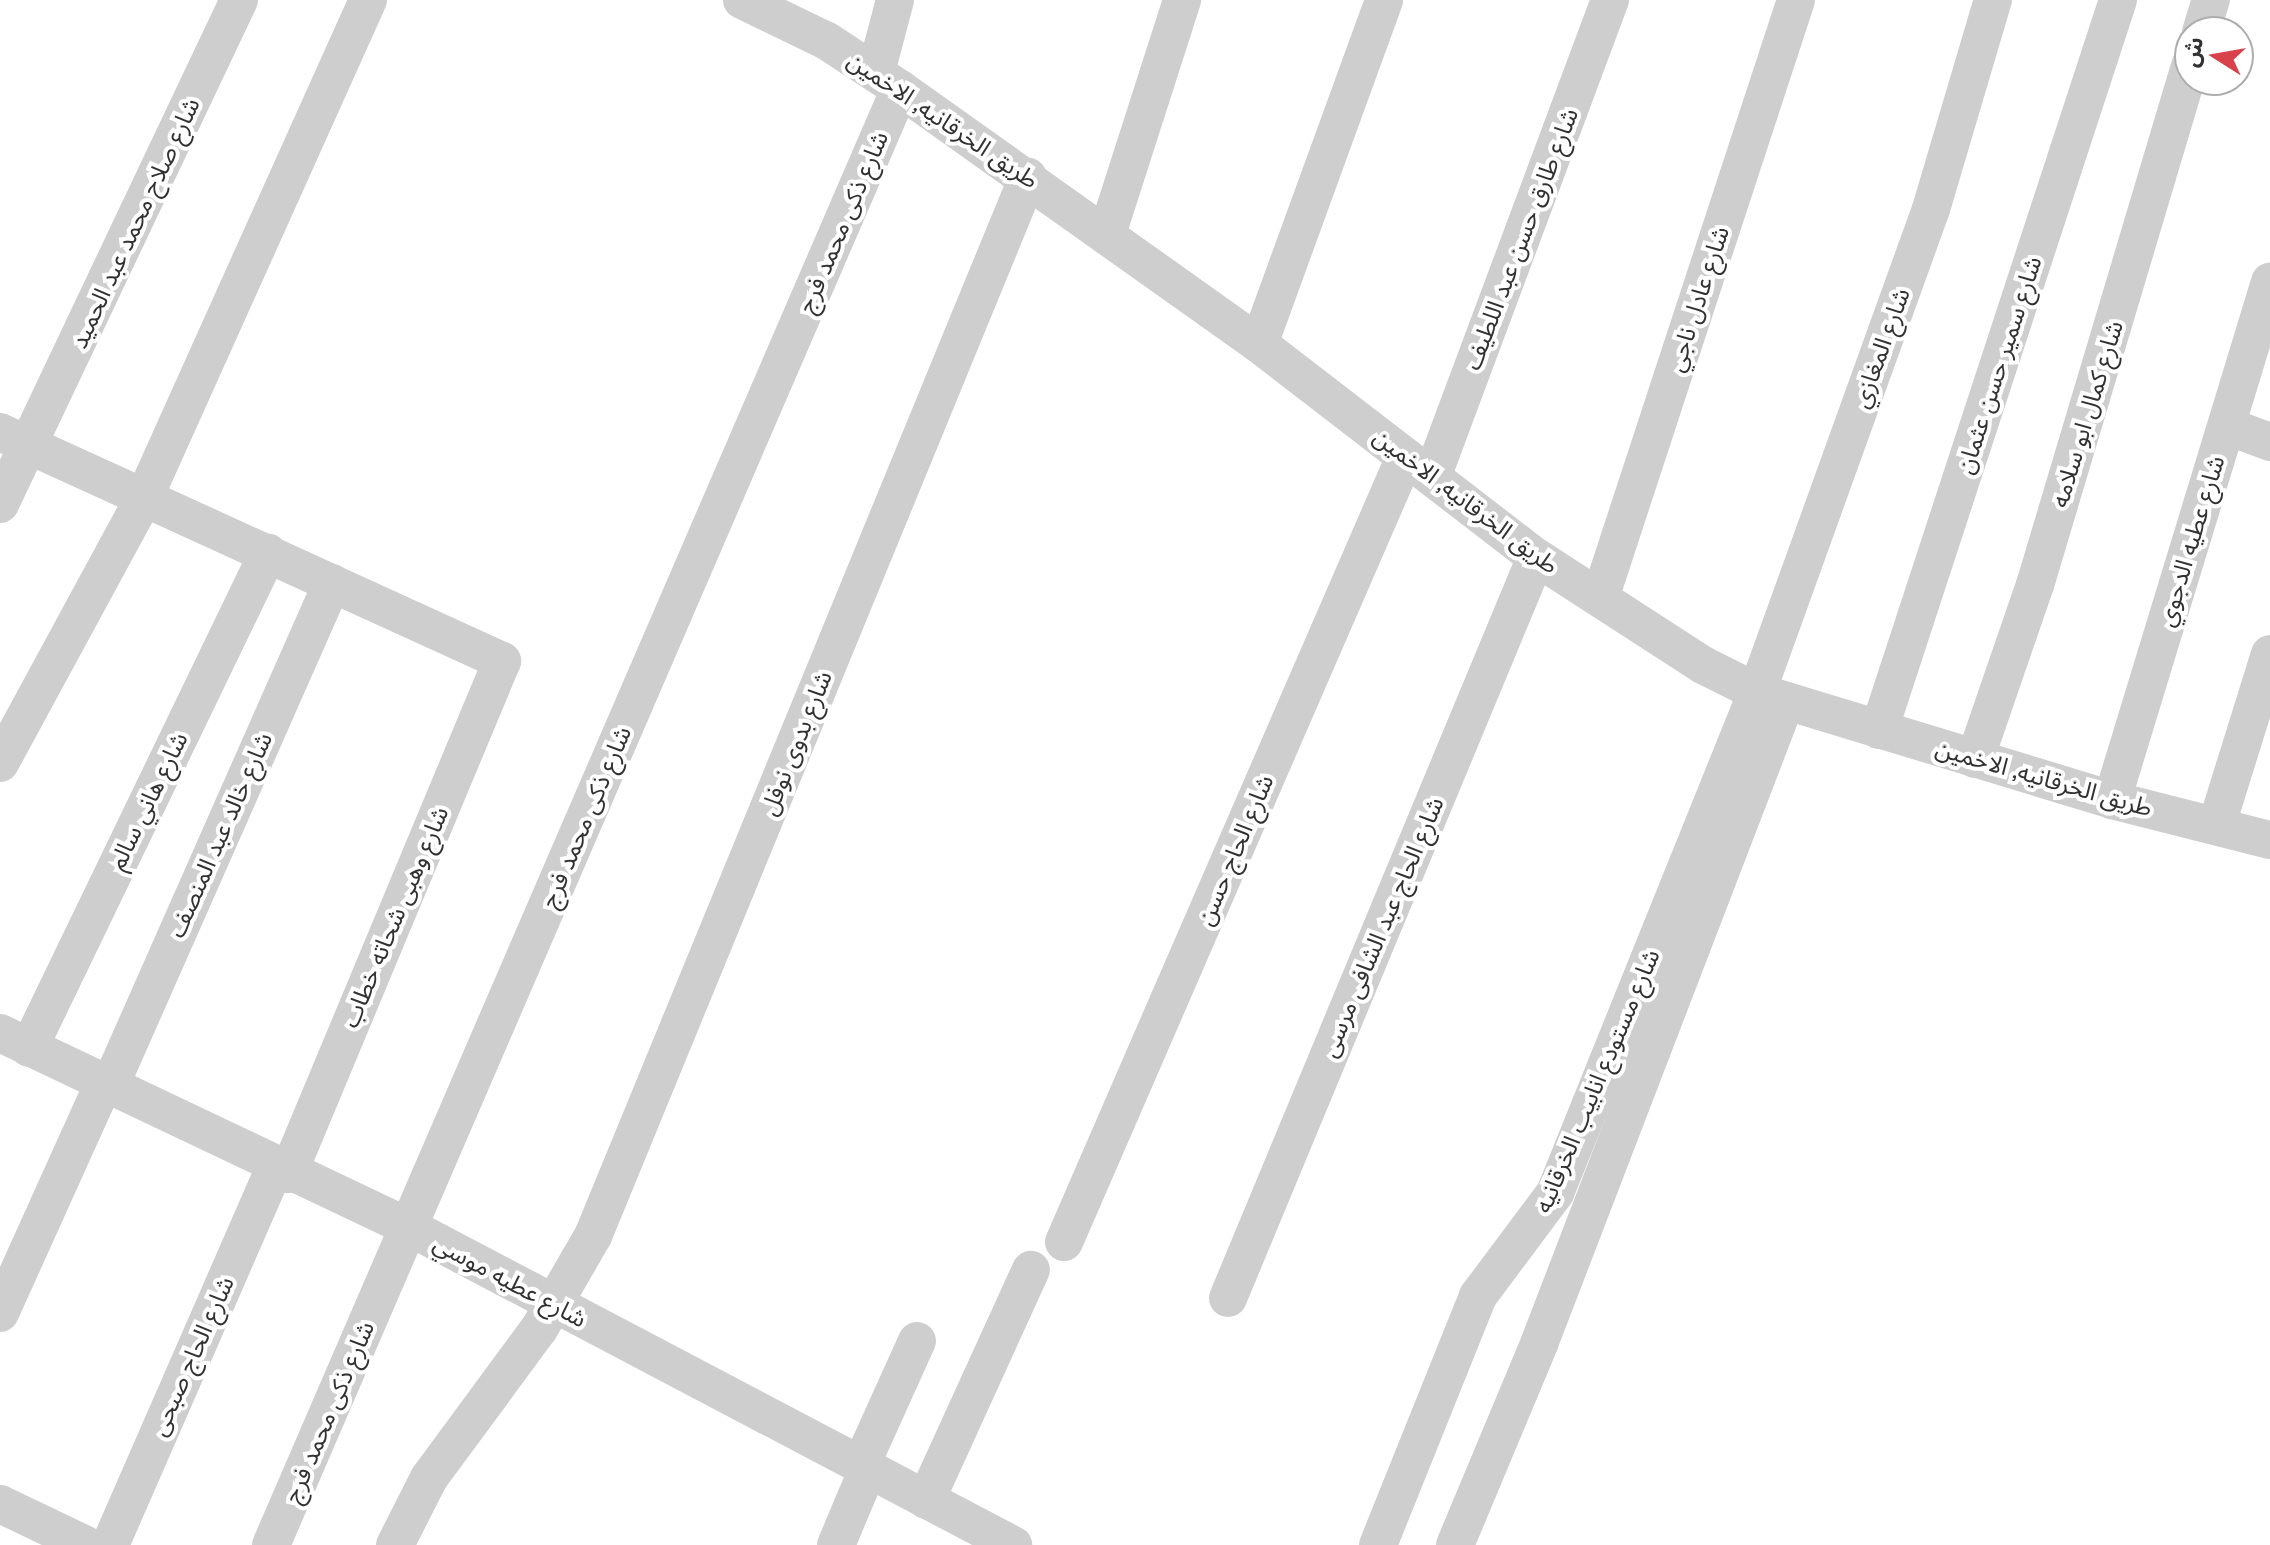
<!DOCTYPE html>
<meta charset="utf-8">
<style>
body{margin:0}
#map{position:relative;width:2270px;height:1545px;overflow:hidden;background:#fff;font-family:"Space Grotesk","Noto Sans Arabic",sans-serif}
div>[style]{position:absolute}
.street>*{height:38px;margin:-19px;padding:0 19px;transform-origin:19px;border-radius:19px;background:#cecece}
span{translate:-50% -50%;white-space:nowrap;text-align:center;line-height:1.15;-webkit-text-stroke:8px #fff;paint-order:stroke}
.street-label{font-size:24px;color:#313131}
.north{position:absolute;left:2174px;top:16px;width:80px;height:80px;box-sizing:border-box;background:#fff;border:2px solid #adadad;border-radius:50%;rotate:281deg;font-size:22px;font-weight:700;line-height:32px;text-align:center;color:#313131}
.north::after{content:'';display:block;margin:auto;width:28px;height:36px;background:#d8434b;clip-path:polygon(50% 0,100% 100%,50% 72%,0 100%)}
</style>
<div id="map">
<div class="street">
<i style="left:742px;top:0;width:94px;rotate:25.8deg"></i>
<i style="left:827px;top:41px;width:87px;rotate:33.3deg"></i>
<i style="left:900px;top:89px;width:440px;rotate:35.4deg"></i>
<i style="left:1259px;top:344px;width:349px;rotate:37.6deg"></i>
<i style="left:1536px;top:557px;width:199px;rotate:32.9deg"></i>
<i style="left:1703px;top:665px;width:60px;rotate:26.6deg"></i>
<i style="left:1757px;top:692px;width:371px;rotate:16.9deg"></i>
<i style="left:2112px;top:800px;width:163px;rotate:14.2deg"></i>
<i style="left:2201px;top:32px;width:34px;rotate:-73deg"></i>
<i style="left:876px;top:72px;width:74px;rotate:-75.2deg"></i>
<i style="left:1107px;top:234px;width:246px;rotate:-72.2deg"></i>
<i style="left:1259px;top:344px;width:366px;rotate:-70deg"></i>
<i style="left:2227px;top:426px;width:46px;rotate:20.4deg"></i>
<i style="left:0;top:432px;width:552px;rotate:24.52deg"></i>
<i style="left:502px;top:661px;width:556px;rotate:112.64deg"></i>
<i style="left:1432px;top:477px;width:509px;rotate:-69.54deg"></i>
<i style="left:0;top:504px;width:558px;rotate:-64.63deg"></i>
<i style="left:1600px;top:598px;width:629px;rotate:-71.85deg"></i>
<i style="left:1879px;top:730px;width:768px;rotate:-71.87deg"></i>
<i style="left:1975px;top:759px;width:184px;rotate:-71deg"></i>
<i style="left:2035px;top:585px;width:542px;rotate:-73.37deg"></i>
<i style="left:0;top:763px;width:302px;rotate:-61.5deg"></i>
<i style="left:144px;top:498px;width:546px;rotate:-65.78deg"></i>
<i style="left:2112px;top:800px;width:542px;rotate:-73.04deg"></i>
<i style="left:2217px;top:824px;width:178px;rotate:-72.7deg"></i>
<i style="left:0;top:1033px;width:453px;rotate:25.4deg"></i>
<i style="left:409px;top:1227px;width:683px;rotate:27.77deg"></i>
<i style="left:29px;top:1048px;width:550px;rotate:-64.23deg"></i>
<i style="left:109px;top:1088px;width:552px;rotate:-66.17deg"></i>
<i style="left:1064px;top:1242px;width:856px;rotate:-66.52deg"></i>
<i style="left:1228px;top:1298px;width:802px;rotate:-67.43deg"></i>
<i style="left:0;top:1313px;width:250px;rotate:-65.7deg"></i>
<i style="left:861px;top:1465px;width:136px;rotate:-65.7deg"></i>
<i style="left:926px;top:1500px;width:253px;rotate:-65.5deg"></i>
<i style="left:0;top:1504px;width:95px;rotate:25.5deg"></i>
<i style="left:110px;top:1545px;width:412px;rotate:-66.4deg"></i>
<i style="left:271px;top:1545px;width:1586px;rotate:-66.64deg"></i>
<i style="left:395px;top:1545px;width:75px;rotate:-63.1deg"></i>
<i style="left:429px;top:1478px;width:185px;rotate:-53.6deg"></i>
<i style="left:539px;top:1329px;width:108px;rotate:-59.9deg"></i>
<i style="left:593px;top:1236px;width:1145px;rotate:-67.67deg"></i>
<i style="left:836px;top:1545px;width:82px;rotate:-67.2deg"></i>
<i style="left:1378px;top:1545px;width:268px;rotate:-68.1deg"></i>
<i style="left:1478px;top:1296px;width:129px;rotate:-53.2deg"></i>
<i style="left:1555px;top:1193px;width:540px;rotate:-68.04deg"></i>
<i style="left:1757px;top:692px;width:513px;rotate:-70.19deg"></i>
<i style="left:1931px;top:209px;width:218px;rotate:-73.5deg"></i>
<i style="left:1455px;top:1545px;width:218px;rotate:-67.3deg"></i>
<i style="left:1539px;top:1344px;width:689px;rotate:-68.99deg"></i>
</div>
<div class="street-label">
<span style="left:943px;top:120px;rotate:34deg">طريق الخرقانيه, الاخمين</span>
<span style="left:843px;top:222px;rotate:-67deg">شارع ذكى محمد فرج</span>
<span style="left:135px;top:223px;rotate:-65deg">شارع صلاح محمد عبد الحميد</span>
<span style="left:1521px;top:239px;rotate:-69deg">شارع طارق حسن عبد اللطيف</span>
<span style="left:1698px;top:299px;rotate:-72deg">شارع عادل ناجي</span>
<span style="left:1881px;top:348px;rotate:-70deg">شارع المغازي</span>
<span style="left:1999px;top:365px;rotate:-72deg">شارع سمير حسن عثمان</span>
<span style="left:2087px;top:414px;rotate:-73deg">شارع كمال ابو سلامه</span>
<span style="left:1466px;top:501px;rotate:37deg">طريق الخرقانيه, الاخمين</span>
<span style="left:2191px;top:541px;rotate:-73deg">شارع عطيه الدجوي</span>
<span style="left:796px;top:743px;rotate:-68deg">شارع بدوى نوفل</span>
<span style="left:2044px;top:778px;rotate:16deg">طريق الخرقانيه, الاخمين</span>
<span style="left:148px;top:801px;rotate:-64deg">شارع هاني سالم</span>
<span style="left:586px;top:817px;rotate:-67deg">شارع ذكى محمد فرج</span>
<span style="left:220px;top:835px;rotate:-66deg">شارع خالد عبد المنصف</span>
<span style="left:1235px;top:850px;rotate:-67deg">شارع الحاج حسن</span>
<span style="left:395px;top:917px;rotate:-67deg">شارع وهبى شحاته خطاب</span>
<span style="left:1382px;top:927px;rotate:-67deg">شارع الحاج عبد الشافى مرسى</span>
<span style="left:1597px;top:1081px;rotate:-67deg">شارع مستودع انابيب الخرقانيه</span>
<span style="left:510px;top:1281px;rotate:28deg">شارع عطيه موسي</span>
<span style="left:192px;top:1356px;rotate:-66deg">شارع الحاج صبحى</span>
<span style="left:329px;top:1412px;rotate:-67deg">شارع ذكى محمد فرج</span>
</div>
<div class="north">ش</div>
</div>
